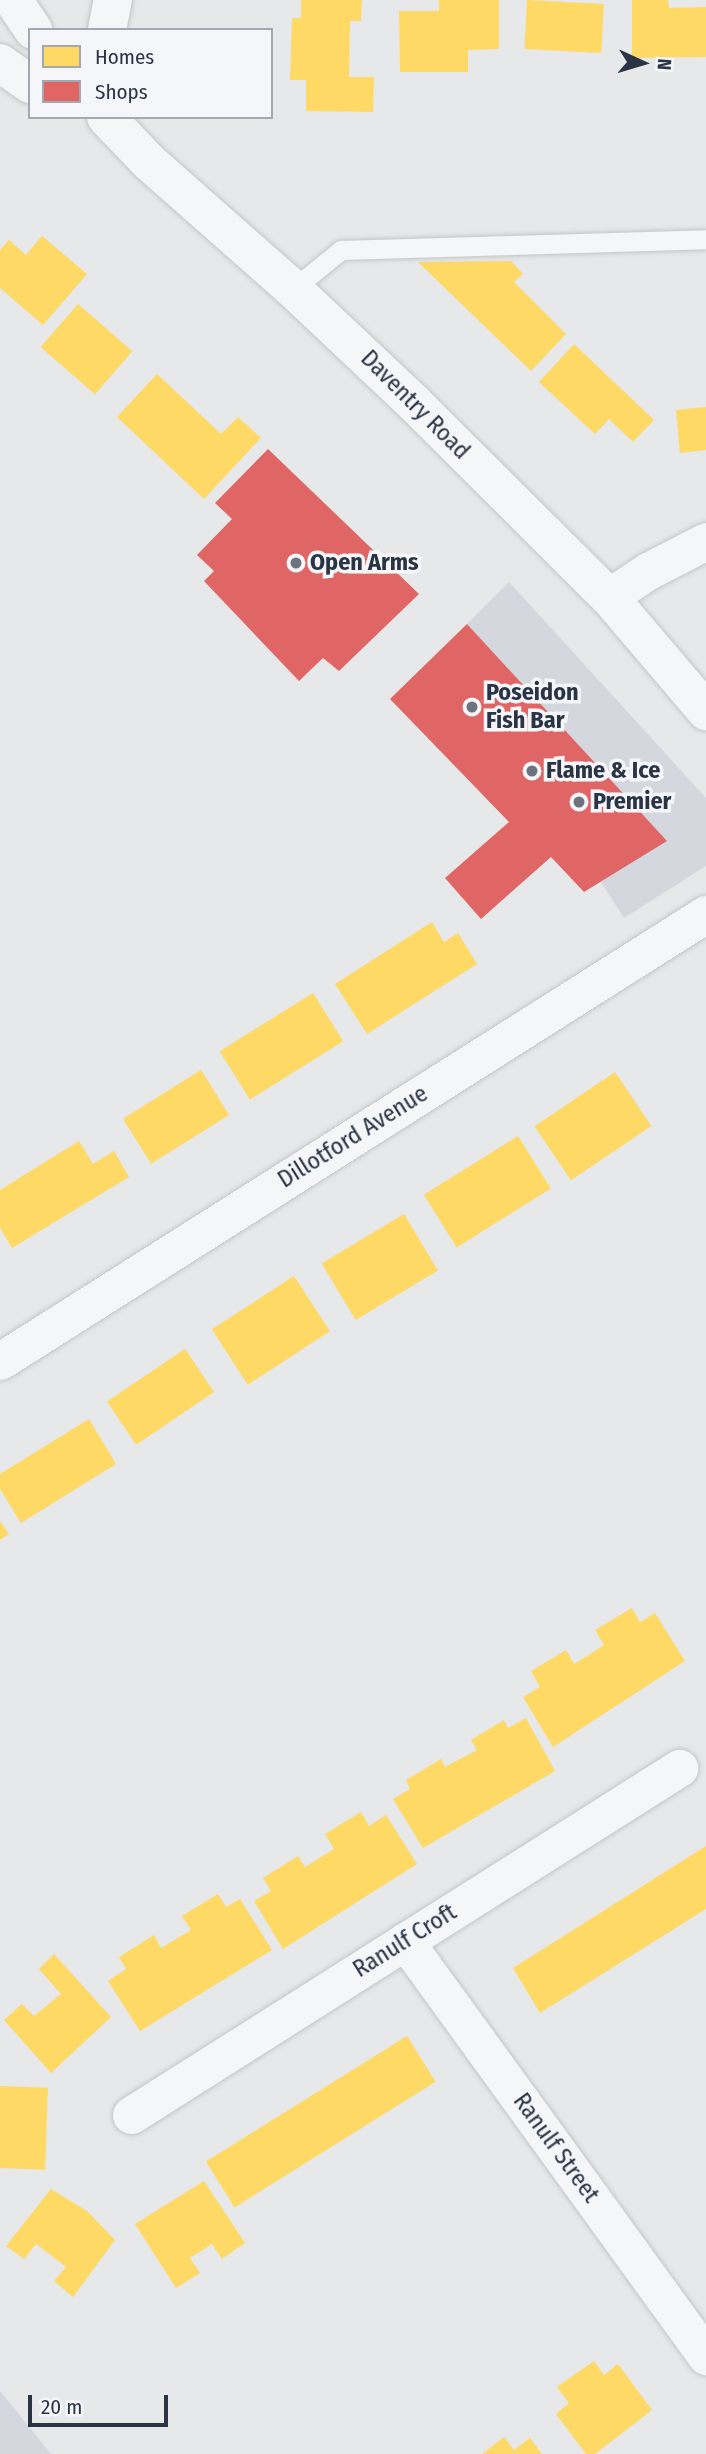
<!DOCTYPE html>
<style>
body{margin:0}
#map{position:relative;width:706px;height:2454px;overflow:hidden;background:#e6e8ea;font-family:"Fira Sans Condensed",sans-serif}
div>[style]{position:absolute}
.built>*{inset:0;background:#d4d7dd}
.homes>*{inset:0;background:#ffd966;transform-origin:0 0}
.shops>*{inset:0;background:#e06666}
.roads{filter:drop-shadow(0 0 2px #c4c6c8) drop-shadow(0 0 2px #c4c6c8)}
.service>*{height:19px;margin:-9.5px;padding:0 9.5px;transform-origin:9.5px;border-radius:9.5px;background:#f5f6f7}
.minor>*{height:37px;margin:-18.5px;padding:0 18.5px;transform-origin:18.5px;border-radius:18.5px;background:#f5f6f7}
.tertiary>*{height:38px;margin:-19px;padding:0 19px;transform-origin:19px;border-radius:19px;background:#f5f6f7}
.dots>*{width:19px;height:19px;translate:-50% -50%;box-sizing:border-box;border:4px solid #f4f6f9;border-radius:50%}
span{translate:-50% -50%;white-space:nowrap;text-align:center;line-height:1.15;-webkit-text-stroke:7px #f4f6f9;paint-order:stroke}
.street-label{font-size:24px;color:#2b3445}
.poi-label{font-size:24px;color:#2b3445;font-weight:700}
.left{translate:0 -50%;text-align:left}
.legend{position:absolute;left:28px;top:28px;width:245px;height:91px;box-sizing:border-box;background:#f4f6f9;border:2px solid #a4a8b1;margin:0;padding:9px 12px;list-style:none;font-size:21px;color:#2b3445}
.legend li{display:flex;align-items:center;gap:14px;height:35px}
.legend b{width:35px;border:2px solid #a4a8b1}
.north{position:absolute;left:608px;top:28px;width:70px;height:70px;-webkit-text-stroke:5px #f4f6f9;paint-order:stroke;rotate:94deg;font-size:19px;font-weight:700;line-height:28px;text-align:center;color:#2b3445}
.north::after{content:'';display:block;margin:auto;width:24px;height:32px;background:#2b3445;clip-path:polygon(50% 0,100% 100%,50% 72%,0 100%)}
.scale{position:absolute;left:28px;top:2395px;width:140px;height:32px;box-sizing:border-box;border:4px solid #2b3445;border-top:0;padding-left:9px;font-size:21px;line-height:24px;white-space:nowrap;color:#2b3445;-webkit-text-stroke:5px #f4f6f9;paint-order:stroke}
</style>
<div id="map">
<div class="built">
<i style="clip-path:polygon(509px 582px,706px 798px,706px 866px,624px 918px,601px 882px,666px 841px,467px 624px)"></i>
<i style="clip-path:polygon(0 2391px,51px 2454px,0 2454px)"></i>
</div>
<div class="homes">
<i style="clip-path:polygon(301px 0,362px 0,361px 21px,350px 21px,349px 77px,374px 77px,373px 112px,306px 111px,306px 80px,290px 80px,292px 18px,301px 18px)"></i>
<i style="clip-path:polygon(439px 0,499px 0,499px 49px,468px 50px,468px 72px,400px 72px,399px 11px,439px 11px)"></i>
<i style="left:527px;top:0;width:77px;height:49px;rotate:3deg"></i>
<i style="clip-path:polygon(632px 0,668px 0,669px 8px,706px 7px,706px 57px,632px 58px)"></i>
<i style="clip-path:polygon(42px 236px,87px 274px,43px 325px,0 288px,0 250px,9px 240px,26px 255px)"></i>
<i style="clip-path:polygon(511px 261px,523px 274px,514px 282px,566px 334px,531px 371px,418px 262px)"></i>
<i style="left:78px;top:304px;width:72px;height:57px;rotate:41deg"></i>
<i style="clip-path:polygon(574px 344px,654px 420px,633px 442px,609px 419px,595px 434px,539px 382px)"></i>
<i style="clip-path:polygon(157px 374px,221px 434px,238px 417px,261px 438px,204px 499px,117px 417px)"></i>
<i style="clip-path:polygon(706px 407px,706px 450px,680px 453px,676px 410px)"></i>
<i style="clip-path:polygon(432px 922px,444px 942px,458px 933px,477px 964px,367px 1034px,335px 984px)"></i>
<i style="left:313px;top:993px;width:57px;height:110px;rotate:58deg"></i>
<i style="left:201px;top:1070px;width:53px;height:92px;rotate:58deg"></i>
<i style="left:615px;top:1072px;width:65px;height:97px;rotate:56deg"></i>
<i style="left:518px;top:1136px;width:62px;height:111px;rotate:58deg"></i>
<i style="clip-path:polygon(79px 1141px,93px 1164px,114px 1151px,129px 1177px,12px 1248px,0 1228px,0 1190px)"></i>
<i style="left:404px;top:1214px;width:66px;height:96px;rotate:59deg"></i>
<i style="left:294px;top:1276px;width:66px;height:98px;rotate:57deg"></i>
<i style="left:185px;top:1349px;width:52px;height:94px;rotate:56deg"></i>
<i style="clip-path:polygon(89px 1419px,116px 1464px,21px 1523px,0 1489px,0 1474px)"></i>
<i style="clip-path:polygon(0 1521px,9px 1534px,0 1540px)"></i>
<i style="clip-path:polygon(632px 1608px,640px 1622px,655px 1613px,685px 1661px,553px 1747px,523px 1697px,540px 1687px,531px 1671px,566px 1650px,574px 1664px,592px 1653px,604px 1645px,595px 1630px)"></i>
<i style="clip-path:polygon(526px 1718px,555px 1771px,423px 1848px,393px 1799px,410px 1789px,406px 1780px,441px 1759px,445px 1767px,477px 1750px,471px 1740px,504px 1720px,508px 1728px)"></i>
<i style="clip-path:polygon(361px 1812px,369px 1826px,386px 1815px,417px 1864px,283px 1949px,254px 1901px,271px 1891px,263px 1878px,298px 1856px,305px 1867px,334px 1849px,325px 1834px)"></i>
<i style="clip-path:polygon(706px 1846px,706px 1909px,540px 2013px,513px 1968px)"></i>
<i style="clip-path:polygon(218px 1894px,226px 1907px,240px 1899px,272px 1950px,140px 2031px,108px 1981px,126px 1969px,119px 1957px,154px 1935px,161px 1948px,191px 1930px,182px 1916px)"></i>
<i style="clip-path:polygon(54px 1954px,111px 2017px,51px 2073px,4px 2020px,22px 2004px,34px 2016px,61px 1994px,39px 1969px)"></i>
<i style="left:407px;top:2036px;width:54px;height:237px;rotate:58deg"></i>
<i style="left:0;top:2086px;width:48px;height:82px;rotate:2deg"></i>
<i style="clip-path:polygon(204px 2181px,245px 2243px,222px 2259px,212px 2244px,190px 2258px,200px 2273px,176px 2288px,135px 2224px)"></i>
<i style="clip-path:polygon(51px 2189px,87px 2211px,115px 2240px,73px 2297px,54px 2281px,66px 2267px,52px 2256px,36px 2244px,24px 2259px,6px 2246px)"></i>
<i style="clip-path:polygon(594px 2361px,604px 2375px,618px 2364px,652px 2410px,595px 2454px,586px 2454px,556px 2414px,569px 2403px,557px 2387px)"></i>
<i style="clip-path:polygon(504px 2437px,514px 2450px,530px 2438px,542px 2454px,482px 2454px)"></i>
</div>
<div class="shops">
<i style="clip-path:polygon(268px 449px,419px 594px,339px 671px,323px 658px,299px 681px,204px 581px,214px 571px,197px 555px,232px 519px,215px 503px)"></i>
<i style="clip-path:polygon(467px 624px,667px 841px,584px 892px,551px 857px,481px 919px,445px 878px,509px 822px,390px 699px)"></i>
</div>
<div class="roads">
<div class="service">
<i style="left:293px;top:289px;width:62px;rotate:-39.1deg"></i>
<i style="left:341px;top:250px;width:365px;rotate:-1.7deg"></i>
</div>
<div class="minor">
<i style="left:609px;top:597px;width:47px;rotate:-33.7deg"></i>
<i style="left:648px;top:571px;width:65px;rotate:-27.3deg"></i>
<i style="left:0;top:1361px;width:836px;rotate:-32.34deg"></i>
<i style="left:405px;top:1941px;width:513px;rotate:54.05deg"></i>
<i style="left:131px;top:2115px;width:649px;rotate:-32.34deg"></i>
</div>
<div class="tertiary">
<i style="left:13px;top:0;width:36px;rotate:56deg"></i>
<i style="left:107px;top:30px;width:31px;rotate:-79deg"></i>
<i style="left:0;top:63px;width:37px;rotate:35deg"></i>
<i style="left:106px;top:117px;width:62px;rotate:46.3deg"></i>
<i style="left:149px;top:162px;width:192px;rotate:41.4deg"></i>
<i style="left:293px;top:289px;width:165px;rotate:43.3deg"></i>
<i style="left:413px;top:402px;width:276px;rotate:44.9deg"></i>
<i style="left:609px;top:597px;width:150px;rotate:49.6deg"></i>
</div>
</div>
<div class="dots">
<i style="left:296px;top:563px;background:#6c737f"></i>
<i style="left:472px;top:707px;background:#6c737f"></i>
<i style="left:532px;top:771px;background:#6c737f"></i>
<i style="left:579px;top:802px;background:#6c737f"></i>
</div>
<div class="street-label">
<span style="left:415px;top:405px;rotate:45deg">Daventry Road</span>
<span style="left:353px;top:1137px;rotate:-32deg">Dillotford Avenue</span>
<span style="left:405px;top:1941px;rotate:-32deg">Ranulf Croft</span>
<span style="left:556px;top:2148px;rotate:54deg">Ranulf Street</span>
</div>
<div class="poi-label">
<span class="left" style="left:310px;top:563px">Open Arms</span>
<span class="left" style="left:486px;top:707px">Poseidon<br>Fish Bar</span>
<span class="left" style="left:546px;top:771px">Flame &amp; Ice</span>
<span class="left" style="left:593px;top:802px">Premier</span>
</div>
<ul class="legend">
<li><b style="height:19px;background:#ffd966"></b>Homes</li>
<li><b style="height:19px;background:#e06666"></b>Shops</li>
</ul>
<div class="north">N</div>
<div class="scale">20 m</div>
</div>
